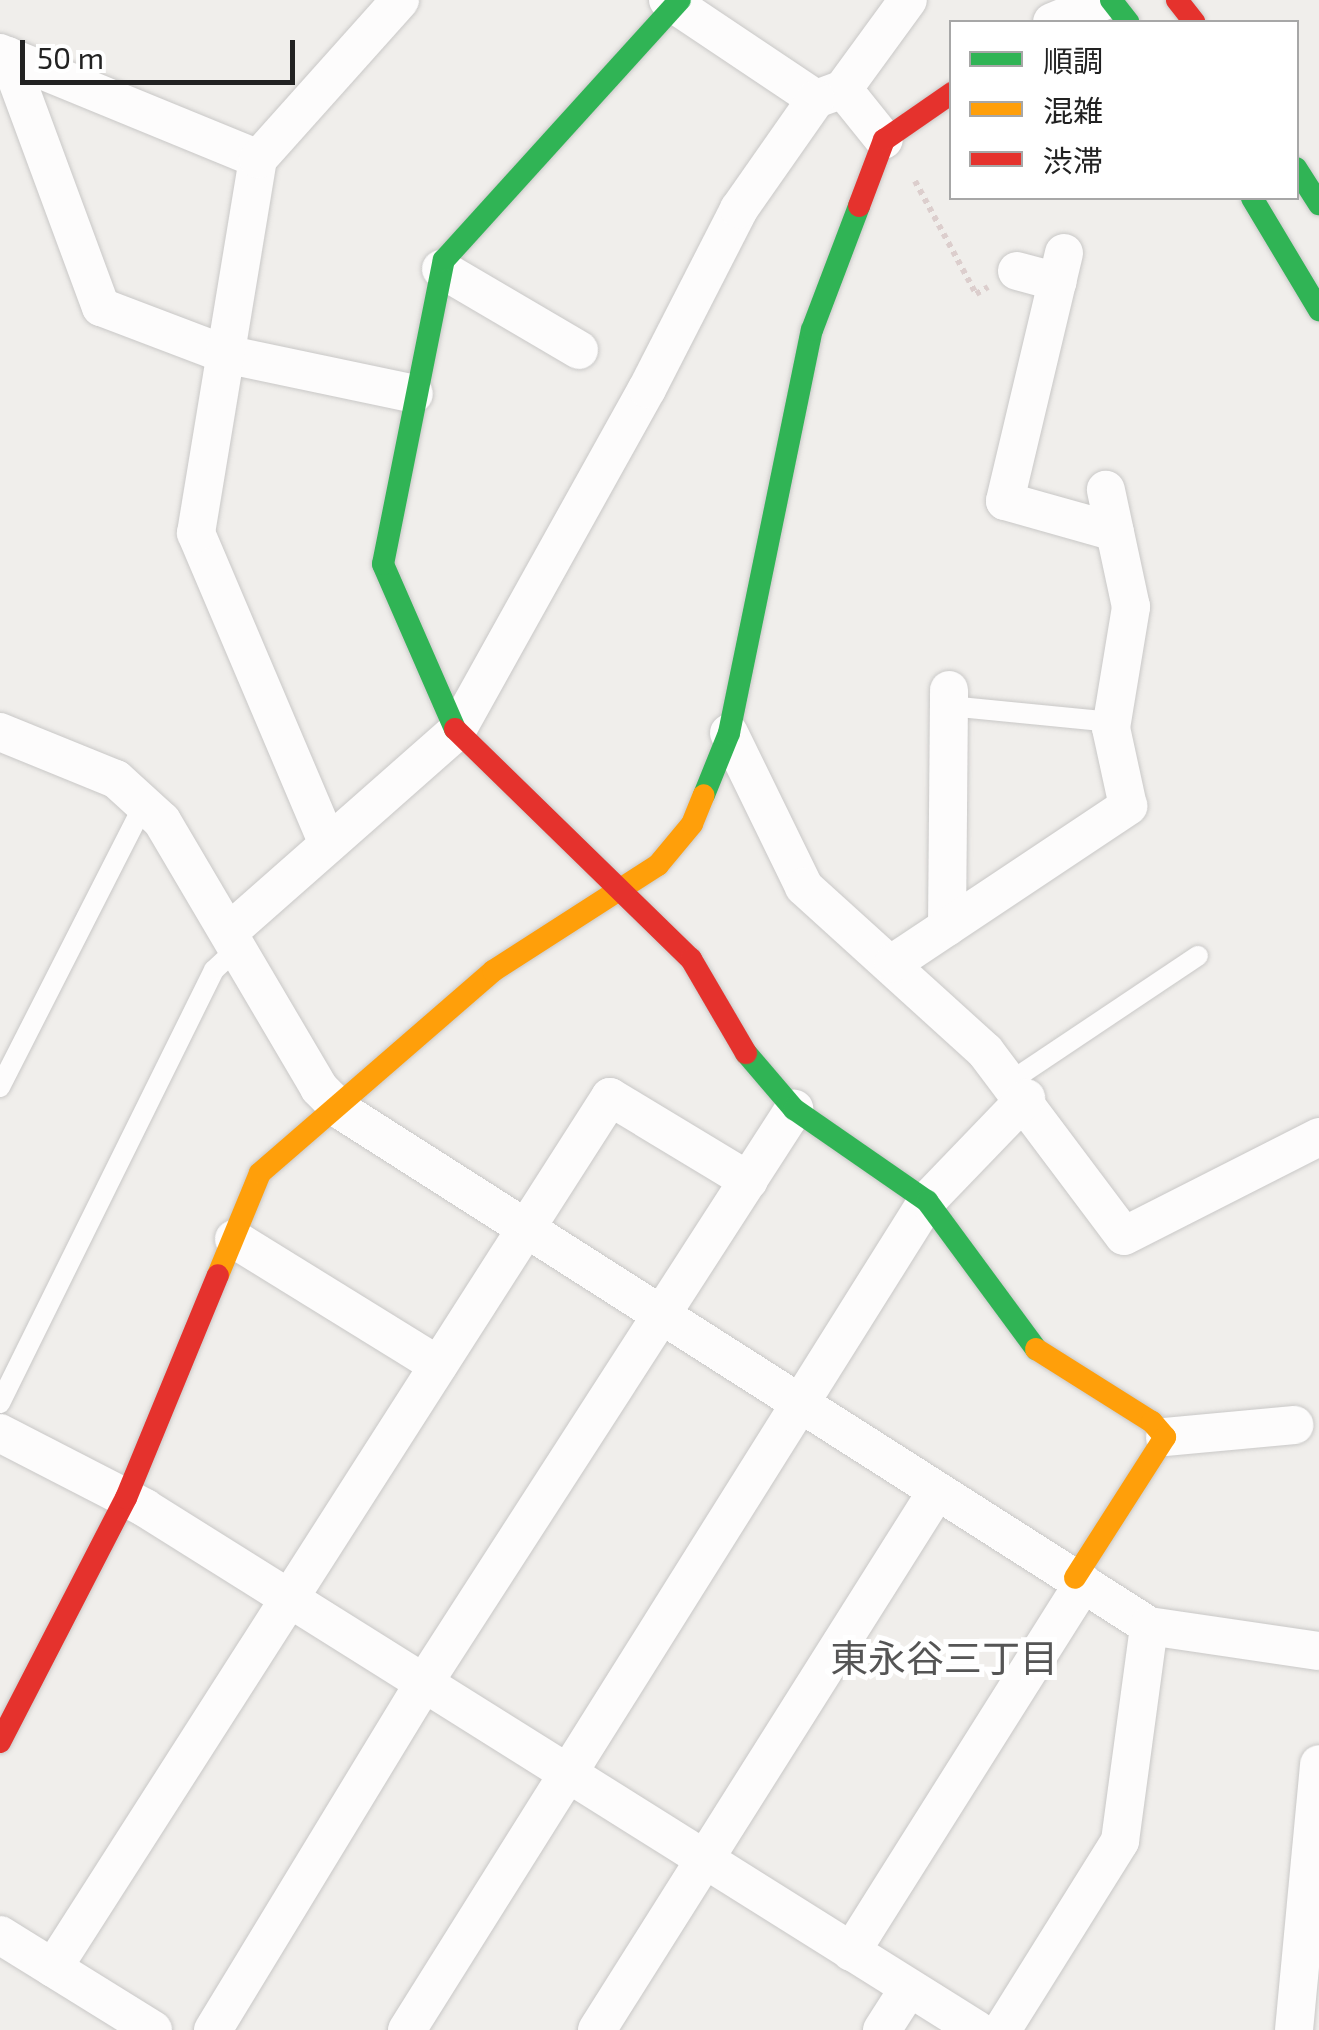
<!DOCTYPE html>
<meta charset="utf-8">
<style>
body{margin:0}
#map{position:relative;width:1319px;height:2030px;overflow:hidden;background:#f0eeeb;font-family:"Exo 2","Noto Sans JP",sans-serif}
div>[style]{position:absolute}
.path>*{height:6px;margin-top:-3px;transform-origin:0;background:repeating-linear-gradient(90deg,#dccecd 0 5px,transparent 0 10px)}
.roads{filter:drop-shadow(0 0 2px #c9c8c7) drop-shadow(0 0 2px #c9c8c7)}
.lane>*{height:20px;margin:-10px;padding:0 10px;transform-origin:10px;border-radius:10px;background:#fdfcfc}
.street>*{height:38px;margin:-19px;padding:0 19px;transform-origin:19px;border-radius:19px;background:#fdfcfc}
.fast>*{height:22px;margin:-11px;padding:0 11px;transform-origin:11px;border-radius:11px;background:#30b455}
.slow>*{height:22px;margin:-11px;padding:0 11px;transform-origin:11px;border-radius:11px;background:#ff9f0a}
.jam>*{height:22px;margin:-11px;padding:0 11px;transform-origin:11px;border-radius:11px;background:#e5322d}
span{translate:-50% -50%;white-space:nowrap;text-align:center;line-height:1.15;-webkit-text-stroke:10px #fff;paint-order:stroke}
.neighbourhood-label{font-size:38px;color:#555}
.legend{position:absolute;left:949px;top:20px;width:350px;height:180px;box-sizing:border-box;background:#fff;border:2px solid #a7a7a7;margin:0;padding:12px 18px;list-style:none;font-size:30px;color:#222}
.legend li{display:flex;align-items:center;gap:20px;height:50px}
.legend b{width:50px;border:2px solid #a7a7a7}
.scale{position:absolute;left:20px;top:40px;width:275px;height:45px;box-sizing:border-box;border:5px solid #222;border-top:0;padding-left:12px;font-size:30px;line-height:35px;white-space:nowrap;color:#222;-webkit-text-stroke:8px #fff;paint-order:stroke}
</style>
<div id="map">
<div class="path">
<i style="left:915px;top:181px;width:128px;rotate:61.6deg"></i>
<i style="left:976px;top:294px;width:14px;rotate:-30deg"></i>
</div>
<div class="roads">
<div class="lane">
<i style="left:949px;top:706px;width:164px;rotate:5.6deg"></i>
<i style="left:1011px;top:1081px;width:225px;rotate:-33.8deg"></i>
<i style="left:0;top:1087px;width:318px;rotate:-63deg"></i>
<i style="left:0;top:1403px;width:483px;rotate:-63.7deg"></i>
<i style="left:214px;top:970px;width:34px;rotate:-43deg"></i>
</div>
<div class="street">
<i style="left:668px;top:0;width:178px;rotate:33.8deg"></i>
<i style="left:816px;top:99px;width:29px;rotate:-20deg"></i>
<i style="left:843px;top:89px;width:65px;rotate:51.2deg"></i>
<i style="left:1052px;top:22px;width:58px;rotate:-22.2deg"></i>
<i style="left:0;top:53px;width:279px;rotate:22.3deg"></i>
<i style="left:8px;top:56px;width:268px;rotate:69.7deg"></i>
<i style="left:101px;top:307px;width:133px;rotate:20.8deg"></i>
<i style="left:225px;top:354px;width:193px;rotate:11.9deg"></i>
<i style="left:843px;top:89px;width:110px;rotate:-53.9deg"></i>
<i style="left:1064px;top:253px;width:255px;rotate:103.4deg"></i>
<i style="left:1005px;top:501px;width:114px;rotate:15.7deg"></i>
<i style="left:441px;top:269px;width:160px;rotate:30.4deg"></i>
<i style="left:1017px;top:271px;width:42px;rotate:15deg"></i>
<i style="left:0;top:732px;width:125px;rotate:22.1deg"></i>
<i style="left:116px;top:779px;width:62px;rotate:42.4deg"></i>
<i style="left:162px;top:821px;width:310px;rotate:59.5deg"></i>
<i style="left:319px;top:1088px;width:33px;rotate:45deg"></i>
<i style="left:342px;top:1111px;width:957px;rotate:32.54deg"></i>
<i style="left:1149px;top:1626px;width:172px;rotate:8.4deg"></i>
<i style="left:729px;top:733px;width:171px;rotate:64deg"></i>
<i style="left:804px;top:887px;width:244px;rotate:42.2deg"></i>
<i style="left:985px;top:1051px;width:231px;rotate:53.1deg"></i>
<i style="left:1124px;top:1236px;width:219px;rotate:-26.9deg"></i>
<i style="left:328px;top:844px;width:338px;rotate:-113deg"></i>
<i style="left:196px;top:533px;width:379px;rotate:-80.6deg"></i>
<i style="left:258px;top:159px;width:213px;rotate:-48.2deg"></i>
<i style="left:947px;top:927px;width:237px;rotate:-89.5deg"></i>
<i style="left:230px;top:931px;width:301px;rotate:-41.4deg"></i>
<i style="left:456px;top:732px;width:393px;rotate:-60.9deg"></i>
<i style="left:647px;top:389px;width:202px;rotate:-62.9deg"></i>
<i style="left:739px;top:209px;width:134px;rotate:-55deg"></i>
<i style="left:893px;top:963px;width:283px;rotate:-33.7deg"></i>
<i style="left:1128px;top:806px;width:80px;rotate:-102.3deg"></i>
<i style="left:1111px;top:728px;width:123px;rotate:-80.6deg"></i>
<i style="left:1131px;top:607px;width:120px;rotate:-102.1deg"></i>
<i style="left:234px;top:1239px;width:240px;rotate:31.7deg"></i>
<i style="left:0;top:1433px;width:163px;rotate:27.3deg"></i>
<i style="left:145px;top:1508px;width:982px;rotate:32.1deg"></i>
<i style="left:1165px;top:1437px;width:130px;rotate:-5.3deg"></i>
<i style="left:0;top:1935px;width:180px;rotate:31.8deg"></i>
<i style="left:851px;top:1952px;width:436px;rotate:-57.8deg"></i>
<i style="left:53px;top:1968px;width:1034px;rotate:-57.4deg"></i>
<i style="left:610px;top:1097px;width:162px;rotate:31.1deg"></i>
<i style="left:213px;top:2030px;width:403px;rotate:-58.7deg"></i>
<i style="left:422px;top:1686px;width:687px;rotate:-57.19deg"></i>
<i style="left:407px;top:2030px;width:979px;rotate:-57.9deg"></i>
<i style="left:927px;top:1201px;width:143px;rotate:-46.1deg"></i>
<i style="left:597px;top:2030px;width:637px;rotate:-57.76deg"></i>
<i style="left:882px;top:2030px;width:50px;rotate:-57.3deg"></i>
<i style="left:1002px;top:2030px;width:223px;rotate:-58deg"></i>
<i style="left:1120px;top:1841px;width:217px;rotate:-82.3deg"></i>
<i style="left:1294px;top:2030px;width:267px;rotate:-84.6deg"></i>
</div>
<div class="fast">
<i style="left:1111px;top:0;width:28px;rotate:52deg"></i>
<i style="left:1296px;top:168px;width:43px;rotate:57.4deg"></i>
<i style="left:1252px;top:198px;width:131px;rotate:59.1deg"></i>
<i style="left:455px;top:729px;width:180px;rotate:-113.6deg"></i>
<i style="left:383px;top:564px;width:310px;rotate:-78.7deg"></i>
<i style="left:444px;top:260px;width:351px;rotate:-47.8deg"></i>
<i style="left:704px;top:795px;width:67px;rotate:-68deg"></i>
<i style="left:729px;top:733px;width:411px;rotate:-78.4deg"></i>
<i style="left:812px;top:330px;width:133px;rotate:-69.2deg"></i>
<i style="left:746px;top:1053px;width:74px;rotate:49.4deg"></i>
<i style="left:794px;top:1109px;width:162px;rotate:34.7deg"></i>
<i style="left:927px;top:1201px;width:184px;rotate:53.6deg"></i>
</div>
<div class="slow">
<i style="left:218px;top:1275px;width:110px;rotate:-67.6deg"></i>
<i style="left:260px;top:1173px;width:308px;rotate:-40.9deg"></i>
<i style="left:493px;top:971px;width:196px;rotate:-32.7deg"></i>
<i style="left:658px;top:865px;width:53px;rotate:-50.3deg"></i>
<i style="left:692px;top:824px;width:31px;rotate:-68deg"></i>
<i style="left:1036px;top:1349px;width:137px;rotate:32.2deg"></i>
<i style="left:1152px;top:1422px;width:20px;rotate:49deg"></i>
<i style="left:1165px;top:1437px;width:167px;rotate:122.6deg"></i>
</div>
<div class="jam">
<i style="left:1177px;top:0;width:28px;rotate:52deg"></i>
<i style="left:859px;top:206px;width:71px;rotate:-69.3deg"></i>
<i style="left:884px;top:140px;width:83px;rotate:-34.7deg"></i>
<i style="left:455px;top:729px;width:330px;rotate:44.3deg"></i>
<i style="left:691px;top:959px;width:109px;rotate:59.7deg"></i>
<i style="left:0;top:1742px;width:275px;rotate:-62.7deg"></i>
<i style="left:126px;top:1498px;width:241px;rotate:-67.6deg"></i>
</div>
</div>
<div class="neighbourhood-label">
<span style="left:944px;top:1658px">東永谷三丁目</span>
</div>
<ul class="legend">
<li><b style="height:12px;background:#30b455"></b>順調</li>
<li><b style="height:12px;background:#ff9f0a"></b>混雑</li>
<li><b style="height:12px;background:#e5322d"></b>渋滞</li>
</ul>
<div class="scale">50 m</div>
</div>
